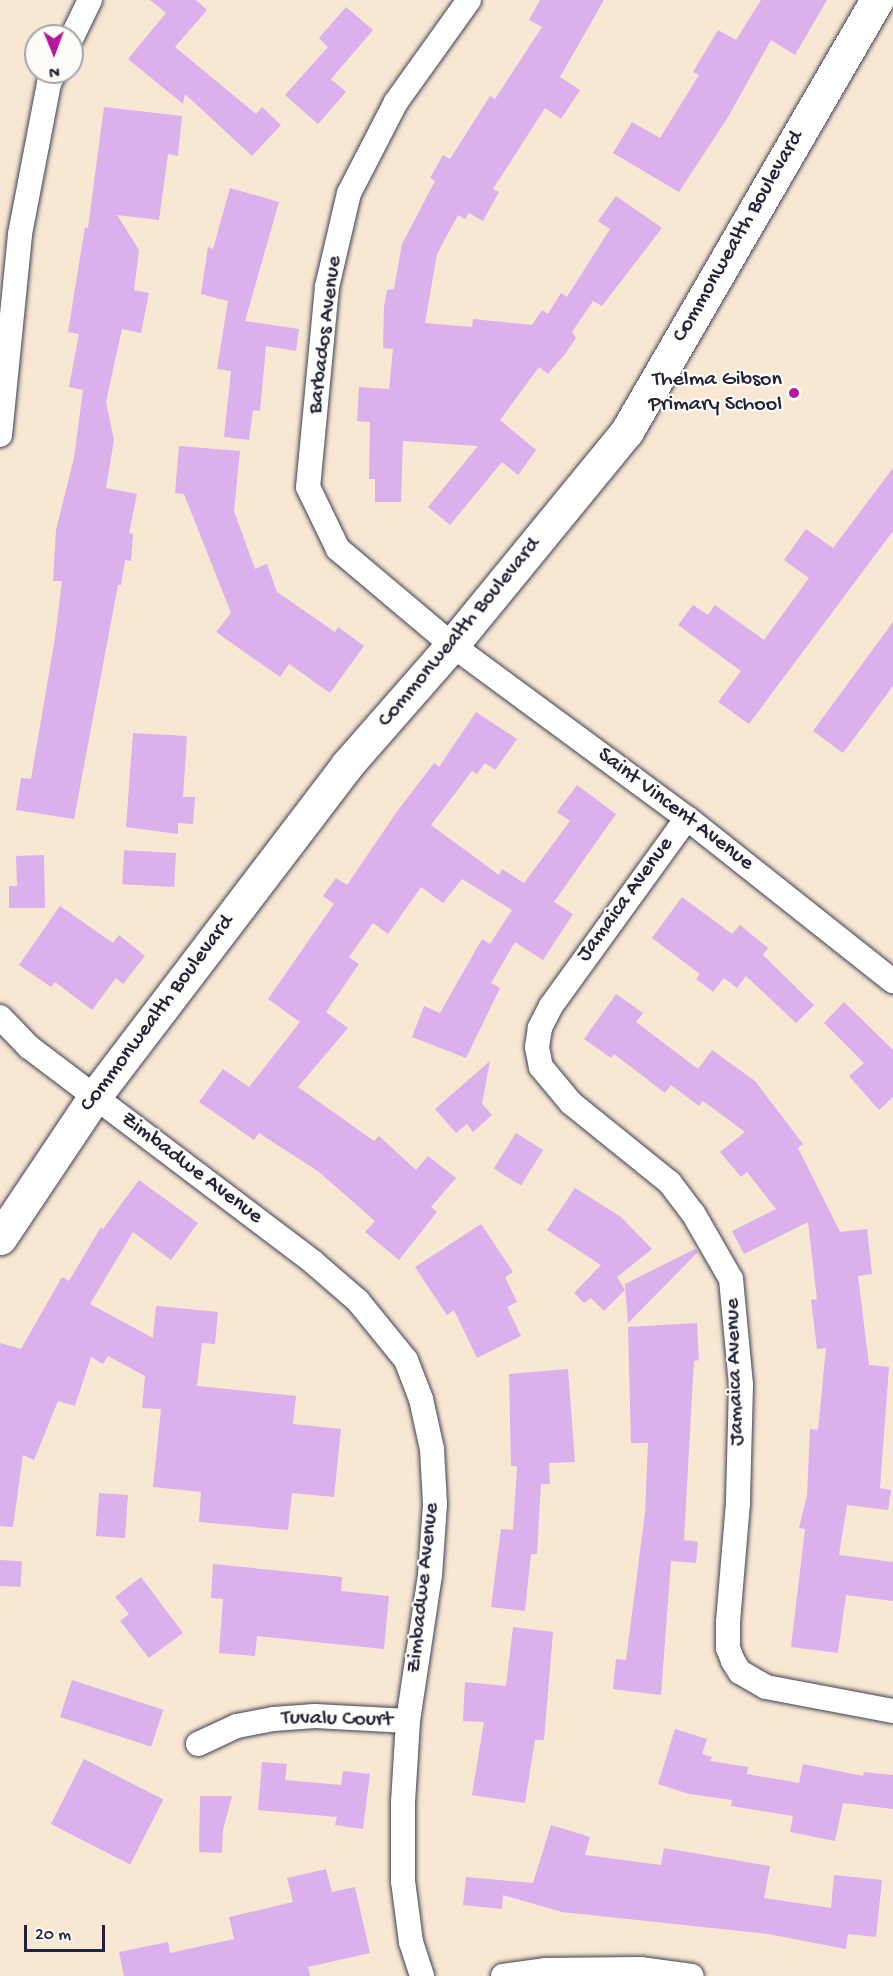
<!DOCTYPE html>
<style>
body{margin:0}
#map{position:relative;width:893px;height:1976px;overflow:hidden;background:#f7e7d3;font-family:"Gochi Hand",sans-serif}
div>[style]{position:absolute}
.building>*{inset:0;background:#dab0ed;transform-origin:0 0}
.roads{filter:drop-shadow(0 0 2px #424052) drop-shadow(0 0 2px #424052)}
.street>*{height:24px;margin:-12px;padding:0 12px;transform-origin:12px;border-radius:12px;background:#fff}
.secondary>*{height:33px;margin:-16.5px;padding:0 16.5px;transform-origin:16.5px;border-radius:16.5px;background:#fff}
.dots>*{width:16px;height:16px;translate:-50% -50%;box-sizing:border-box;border:3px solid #fdfcf7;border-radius:50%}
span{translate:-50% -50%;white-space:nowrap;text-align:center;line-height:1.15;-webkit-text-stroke:4.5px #fdfcf7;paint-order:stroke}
.street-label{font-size:22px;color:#22223b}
.poi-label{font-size:22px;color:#22223b}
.right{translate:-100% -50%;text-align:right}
.north{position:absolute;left:24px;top:24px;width:60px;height:60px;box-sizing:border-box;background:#fdfcf7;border:2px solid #a5a5ac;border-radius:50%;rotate:179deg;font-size:16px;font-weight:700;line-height:24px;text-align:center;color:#22223b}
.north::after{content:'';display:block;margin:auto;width:21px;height:27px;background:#b5179e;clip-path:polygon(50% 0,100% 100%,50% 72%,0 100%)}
.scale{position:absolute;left:24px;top:1925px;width:81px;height:27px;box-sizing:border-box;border:3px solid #22223b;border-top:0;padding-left:8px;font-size:18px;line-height:21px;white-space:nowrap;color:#22223b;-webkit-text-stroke:4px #fdfcf7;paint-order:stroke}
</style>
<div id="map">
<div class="building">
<i style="clip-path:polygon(150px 0,196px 0,207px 10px,175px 47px,256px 114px,262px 107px,281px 125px,252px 156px,185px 94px,183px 104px,128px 59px,166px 13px)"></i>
<i style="clip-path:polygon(540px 0,604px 0,560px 77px,580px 90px,561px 119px,545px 108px,493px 189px,499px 192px,483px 221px,469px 213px,465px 219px,458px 215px,437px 254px,425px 323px,472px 327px,473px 319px,532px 325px,542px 310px,548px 314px,561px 293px,567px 297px,610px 229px,598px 221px,616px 196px,662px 228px,602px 306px,593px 301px,572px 332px,576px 338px,565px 354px,548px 374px,539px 367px,500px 420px,536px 450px,518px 475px,502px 462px,450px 525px,428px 507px,478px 446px,403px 441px,401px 502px,375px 502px,375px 479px,369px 479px,370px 422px,357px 421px,359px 387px,389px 389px,393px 349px,383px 348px,384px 307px,387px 290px,394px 289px,402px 244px,435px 181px,430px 178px,443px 155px,450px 159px,490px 96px,495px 99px,542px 27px,529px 20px)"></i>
<i style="clip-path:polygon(761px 0,827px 0,795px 55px,771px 40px,728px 117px,679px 192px,613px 153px,632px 122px,660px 138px,699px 75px,693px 72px,718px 30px,736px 40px)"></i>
<i style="clip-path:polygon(346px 7px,373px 30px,331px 79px,346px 92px,318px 124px,285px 95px,328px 47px,319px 38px)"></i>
<i style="clip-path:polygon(104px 107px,182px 116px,178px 156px,168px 154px,159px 220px,117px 215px,139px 250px,134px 290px,149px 293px,141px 333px,122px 329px,106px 402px,114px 440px,106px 488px,137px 494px,129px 533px,133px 534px,131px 561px,125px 560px,121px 585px,118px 585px,74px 819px,16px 810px,21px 778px,31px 779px,55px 638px,62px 581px,53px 581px,56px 530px,74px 458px,83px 390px,69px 387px,79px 334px,68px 332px,85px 227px,88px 228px)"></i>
<i style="clip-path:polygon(230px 188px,279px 202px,245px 321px,299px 329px,296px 351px,266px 346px,260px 411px,253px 410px,249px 440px,224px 437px,231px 371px,217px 369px,228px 301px,201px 294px,208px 247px,213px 249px)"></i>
<i style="clip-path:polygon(179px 446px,240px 451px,234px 511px,255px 569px,267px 564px,277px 592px,335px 632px,338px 627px,364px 646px,330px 693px,289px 664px,280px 677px,216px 632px,231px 613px,184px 494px,175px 493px)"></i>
<i style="clip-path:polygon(893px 468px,893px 531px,749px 724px,718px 702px,741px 671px,678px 625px,693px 605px,708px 615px,715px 605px,764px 640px,809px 578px,784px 560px,806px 529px,833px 548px)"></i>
<i style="clip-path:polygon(893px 622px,893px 686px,843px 753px,813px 731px)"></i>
<i style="clip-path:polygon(476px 712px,517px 739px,495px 770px,485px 763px,477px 774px,472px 771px,431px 825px,499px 875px,502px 869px,524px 883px,570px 821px,557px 812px,577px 785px,616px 814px,554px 902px,573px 914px,543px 960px,515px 942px,491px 983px,500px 988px,466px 1058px,412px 1037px,424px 1006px,440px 1013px,482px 939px,490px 944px,512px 910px,462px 879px,443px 903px,421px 887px,388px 934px,373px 923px,349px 957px,359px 964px,326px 1012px,348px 1028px,298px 1087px,374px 1141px,379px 1136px,416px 1170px,428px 1156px,456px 1178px,431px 1207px,437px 1212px,399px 1260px,365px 1232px,375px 1221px,319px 1172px,259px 1133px,254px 1140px,199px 1102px,223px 1069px,249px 1087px,300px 1022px,268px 999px,334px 904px,323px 896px,336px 878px,347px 885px,396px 813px,434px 763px,439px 767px)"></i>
<i style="clip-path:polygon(133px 733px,187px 736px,183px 797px,195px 797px,193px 824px,178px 823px,178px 834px,126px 827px)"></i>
<i style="left:176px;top:853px;width:34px;height:52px;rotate:93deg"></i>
<i style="clip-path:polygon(44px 855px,45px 908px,9px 908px,9px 886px,17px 886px,16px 856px)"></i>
<i style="clip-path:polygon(682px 897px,732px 934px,740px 925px,768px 948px,763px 955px,814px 1005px,796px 1023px,746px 976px,737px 988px,724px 978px,713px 992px,696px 979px,700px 974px,652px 938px)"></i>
<i style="clip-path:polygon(60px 906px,113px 943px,119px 935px,145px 956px,123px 984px,116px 978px,92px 1010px,55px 982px,51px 987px,19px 965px)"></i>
<i style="clip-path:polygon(616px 994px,643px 1013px,636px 1022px,698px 1069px,712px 1050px,755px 1081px,803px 1144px,798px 1148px,840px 1232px,867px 1229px,872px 1274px,858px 1276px,869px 1365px,889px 1367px,880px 1488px,891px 1490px,888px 1510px,847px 1505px,839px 1555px,893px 1562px,893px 1601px,846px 1595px,838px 1653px,791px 1647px,805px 1529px,799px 1528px,807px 1495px,810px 1429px,818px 1430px,826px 1348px,817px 1349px,811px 1300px,817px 1299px,808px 1222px,744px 1254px,732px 1231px,776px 1209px,747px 1172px,741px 1177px,720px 1152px,745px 1132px,703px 1101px,699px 1106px,671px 1085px,665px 1093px,614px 1054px,611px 1058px,584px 1039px)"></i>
<i style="clip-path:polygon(844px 1002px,893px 1050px,893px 1097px,879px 1110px,849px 1076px,864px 1063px,824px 1023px)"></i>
<i style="clip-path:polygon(490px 1061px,482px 1104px,492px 1115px,473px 1132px,467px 1124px,456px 1133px,435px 1109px)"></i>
<i style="left:516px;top:1133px;width:32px;height:42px;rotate:32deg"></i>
<i style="clip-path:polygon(139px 1180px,198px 1223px,171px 1260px,133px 1232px,90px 1304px,153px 1338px,156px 1306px,218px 1312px,215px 1344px,202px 1343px,197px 1386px,296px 1396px,293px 1424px,341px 1429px,334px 1497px,292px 1493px,288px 1530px,199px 1522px,201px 1492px,153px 1487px,161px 1409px,142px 1408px,145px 1376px,108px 1356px,103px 1364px,91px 1357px,75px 1406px,58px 1401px,34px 1460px,23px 1455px,13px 1527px,0 1526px,0 1343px,21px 1349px,62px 1277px,69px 1281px,101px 1227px,103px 1229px)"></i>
<i style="clip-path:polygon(575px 1188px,621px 1217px,652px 1249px,617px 1277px,625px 1290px,604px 1311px,591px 1298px,584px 1303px,574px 1293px,601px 1265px,547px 1230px)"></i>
<i style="clip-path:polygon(481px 1224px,513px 1272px,505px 1277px,517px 1302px,507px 1307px,521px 1336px,477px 1358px,454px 1310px,447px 1315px,415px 1267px)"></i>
<i style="clip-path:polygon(695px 1249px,698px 1252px,628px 1323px,625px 1284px)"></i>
<i style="clip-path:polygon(697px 1323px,699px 1360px,694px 1361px,684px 1540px,698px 1542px,696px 1563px,671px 1561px,661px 1695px,613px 1689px,616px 1659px,626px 1660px,645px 1513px,648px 1443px,631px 1443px,628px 1327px)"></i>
<i style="clip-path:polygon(568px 1369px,575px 1462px,549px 1463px,550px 1484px,541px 1484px,537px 1554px,531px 1554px,525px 1611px,491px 1607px,501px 1529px,513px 1530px,517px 1466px,511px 1466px,509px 1374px)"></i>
<i style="left:99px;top:1493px;width:29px;height:43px;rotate:4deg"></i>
<i style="left:0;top:1560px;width:22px;height:26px;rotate:3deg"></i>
<i style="clip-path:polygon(213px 1564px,342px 1577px,341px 1591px,389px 1596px,384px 1649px,257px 1636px,255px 1656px,219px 1653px,223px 1599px,211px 1598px)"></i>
<i style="clip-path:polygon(141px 1577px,183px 1633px,149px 1658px,120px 1621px,129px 1614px,115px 1597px)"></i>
<i style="clip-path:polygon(513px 1627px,553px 1632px,544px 1740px,535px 1740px,525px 1803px,472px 1795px,484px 1722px,463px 1721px,465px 1682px,506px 1686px)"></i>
<i style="left:72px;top:1680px;width:96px;height:39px;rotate:18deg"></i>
<i style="clip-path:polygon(675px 1729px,707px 1739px,702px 1754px,712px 1757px,710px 1761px,748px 1767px,747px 1774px,799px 1783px,803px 1764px,863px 1776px,864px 1772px,893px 1775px,893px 1809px,843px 1803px,835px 1841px,790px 1832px,793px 1816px,731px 1806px,732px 1800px,689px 1794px,658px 1784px)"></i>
<i style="left:84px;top:1759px;width:89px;height:73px;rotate:27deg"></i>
<i style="clip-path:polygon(262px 1762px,287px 1764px,285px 1780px,341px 1785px,343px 1771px,370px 1774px,363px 1829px,335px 1825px,337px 1817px,258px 1810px)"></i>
<i style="clip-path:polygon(200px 1796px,232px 1796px,223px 1830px,222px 1853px,199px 1852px)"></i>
<i style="clip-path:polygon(551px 1825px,590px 1837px,585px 1855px,661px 1865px,664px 1848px,770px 1866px,764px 1898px,831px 1908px,834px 1875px,882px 1880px,876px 1937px,848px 1934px,846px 1949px,768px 1934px,562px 1912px,503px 1895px,502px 1909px,463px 1905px,466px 1877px,533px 1883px)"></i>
<i style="clip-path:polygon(326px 1869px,332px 1892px,355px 1887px,370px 1953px,308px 1967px,310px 1976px,124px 1976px,119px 1952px,168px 1942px,170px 1953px,234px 1939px,229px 1917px,293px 1902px,287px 1878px)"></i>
</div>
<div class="roads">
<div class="street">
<i style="left:469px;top:0;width:125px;rotate:125.6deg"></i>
<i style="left:396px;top:102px;width:102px;rotate:117.3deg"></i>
<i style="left:349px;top:193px;width:97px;rotate:103.2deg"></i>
<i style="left:327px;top:287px;width:201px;rotate:95.4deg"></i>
<i style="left:308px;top:487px;width:69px;rotate:64.2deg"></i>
<i style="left:338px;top:549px;width:149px;rotate:40.1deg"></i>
<i style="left:452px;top:645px;width:292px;rotate:36.4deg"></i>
<i style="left:687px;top:818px;width:263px;rotate:38.4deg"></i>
<i style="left:72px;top:37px;width:41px;rotate:-64.1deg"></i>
<i style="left:0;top:435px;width:202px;rotate:-84.3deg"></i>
<i style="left:20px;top:234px;width:154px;rotate:-79.1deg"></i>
<i style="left:49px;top:83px;width:13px;rotate:-61deg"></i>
<i style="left:687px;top:818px;width:232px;rotate:125.9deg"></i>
<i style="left:551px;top:1006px;width:25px;rotate:117deg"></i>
<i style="left:540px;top:1028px;width:19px;rotate:99deg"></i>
<i style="left:537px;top:1047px;width:20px;rotate:79deg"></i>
<i style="left:541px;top:1067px;width:47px;rotate:50.2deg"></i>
<i style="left:571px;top:1103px;width:127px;rotate:38.9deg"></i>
<i style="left:670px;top:1183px;width:38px;rotate:53deg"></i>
<i style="left:693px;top:1213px;width:76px;rotate:60.1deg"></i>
<i style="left:731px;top:1279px;width:106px;rotate:84.6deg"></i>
<i style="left:741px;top:1385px;width:118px;rotate:91.5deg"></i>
<i style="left:738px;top:1503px;width:119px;rotate:94.8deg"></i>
<i style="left:728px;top:1622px;width:26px;rotate:90deg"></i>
<i style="left:728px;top:1648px;width:14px;rotate:69deg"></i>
<i style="left:733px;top:1661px;width:13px;rotate:58deg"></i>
<i style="left:740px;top:1672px;width:30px;rotate:30deg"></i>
<i style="left:766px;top:1687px;width:129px;rotate:10.7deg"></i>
<i style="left:0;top:1017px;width:42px;rotate:46deg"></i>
<i style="left:29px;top:1047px;width:356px;rotate:37.1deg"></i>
<i style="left:313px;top:1262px;width:60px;rotate:40.9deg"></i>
<i style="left:358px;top:1301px;width:76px;rotate:50.9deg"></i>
<i style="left:406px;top:1360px;width:42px;rotate:69deg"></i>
<i style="left:421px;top:1399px;width:51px;rotate:77.6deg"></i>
<i style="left:432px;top:1449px;width:55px;rotate:86.9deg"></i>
<i style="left:435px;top:1504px;width:71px;rotate:94deg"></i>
<i style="left:430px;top:1575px;width:148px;rotate:98.6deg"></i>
<i style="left:408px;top:1721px;width:81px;rotate:93.5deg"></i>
<i style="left:403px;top:1802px;width:79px;rotate:90deg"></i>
<i style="left:403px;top:1881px;width:62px;rotate:82.5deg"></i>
<i style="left:411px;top:1942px;width:36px;rotate:72deg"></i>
<i style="left:198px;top:1744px;width:43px;rotate:-24.8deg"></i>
<i style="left:237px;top:1726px;width:37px;rotate:-11deg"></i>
<i style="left:273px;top:1719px;width:42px;rotate:-4.1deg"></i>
<i style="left:315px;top:1716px;width:93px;rotate:3.1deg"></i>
<i style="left:503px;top:1976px;width:42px;rotate:-8.1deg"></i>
<i style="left:545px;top:1970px;width:95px;rotate:-0.6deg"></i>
<i style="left:640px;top:1969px;width:52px;rotate:7.7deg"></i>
</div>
<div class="secondary">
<i style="left:0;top:1238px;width:171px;rotate:-56.2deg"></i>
<i style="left:95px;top:1096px;width:416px;rotate:-52.7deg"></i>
<i style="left:347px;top:765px;width:159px;rotate:-48.8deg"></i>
<i style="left:452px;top:645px;width:276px;rotate:-50.7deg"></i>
<i style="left:627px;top:431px;width:498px;rotate:-59.9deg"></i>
</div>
</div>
<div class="dots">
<i style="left:794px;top:393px;background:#b5179e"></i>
</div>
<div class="street-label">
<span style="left:739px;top:237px;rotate:-60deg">Commonwealth Boulevard</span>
<span style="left:326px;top:335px;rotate:-83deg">Barbados Avenue</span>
<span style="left:460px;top:633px;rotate:-50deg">Commonwealth Boulevard</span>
<span style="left:675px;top:810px;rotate:37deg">Saint Vincent Avenue</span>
<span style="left:626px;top:900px;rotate:-54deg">Jamaica Avenue</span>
<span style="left:158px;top:1014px;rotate:-53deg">Commonwealth Boulevard</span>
<span style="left:191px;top:1169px;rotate:37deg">Zimbadwe Avenue</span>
<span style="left:736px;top:1372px;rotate:-92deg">Jamaica Avenue</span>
<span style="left:424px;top:1588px;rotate:-84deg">Zimbadwe Avenue</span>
<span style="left:337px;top:1720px;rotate:1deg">Tuvalu Court</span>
</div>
<div class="poi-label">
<span class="right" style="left:782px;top:393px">Thelma Gibson<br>Primary School</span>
</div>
<div class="north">N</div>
<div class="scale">20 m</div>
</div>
